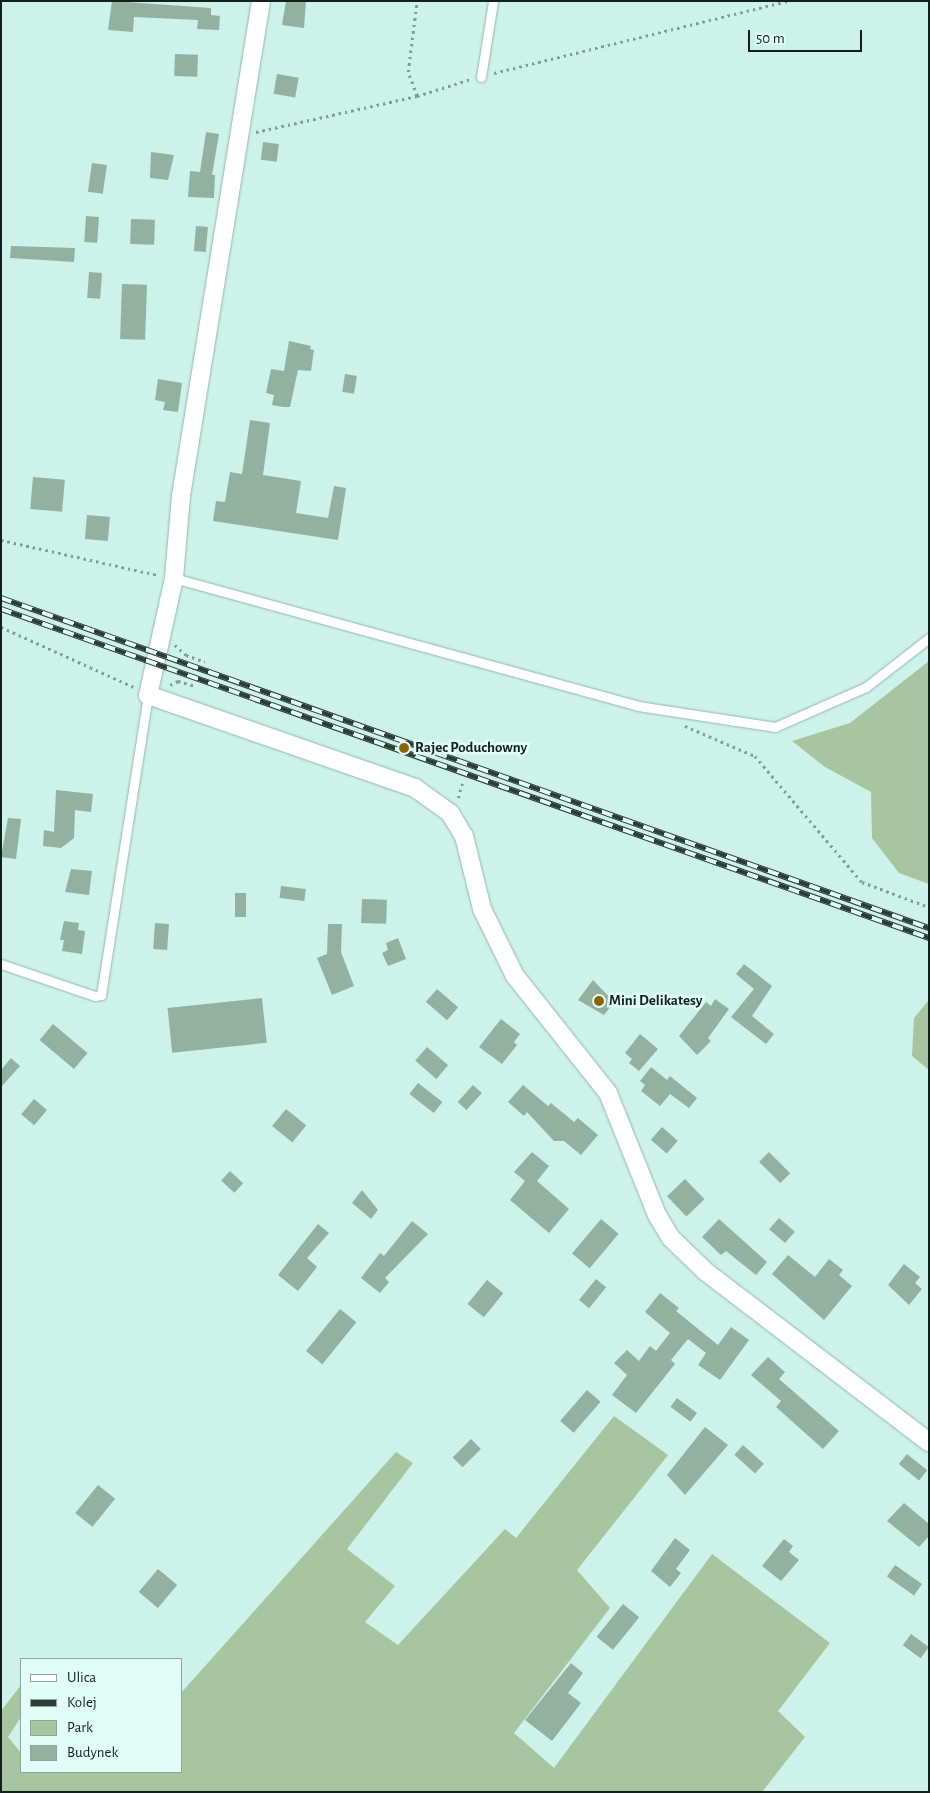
<!DOCTYPE html>
<style>
body{margin:0}
#map{position:relative;width:930px;height:1793px;overflow:hidden;background:#cdf2e9;font-family:"Alegreya Sans",sans-serif}
div>[style]{position:absolute}
.green>*{inset:0;background:#a7c5a1}
.building>*{inset:0;background:#93b1a0;transform-origin:0 0}
.path>*{height:2.5px;margin-top:-1.25px;transform-origin:0;background:repeating-linear-gradient(90deg,#819d96 0 2.5px,transparent 0 6.5px)}
.roads{filter:drop-shadow(0 0 1px #92b6ae) drop-shadow(0 0 1px #92b6ae)}
.service>*{height:9px;margin:-4.5px;padding:0 4.5px;transform-origin:4.5px;border-radius:4.5px;background:#fff}
.minor>*{height:18px;margin:-9px;padding:0 9px;transform-origin:9px;border-radius:9px;background:#fff}
.rail>*{height:5.5px;margin-top:-2.75px;transform-origin:0;background:repeating-linear-gradient(90deg,#e0fef6 0 11px,#2c3d38 0 22px);box-sizing:border-box;border-block:1px solid #2c3d38}
.dots>*{width:14px;height:14px;translate:-50% -50%;box-sizing:border-box;border:2px solid #e0fef6;border-radius:50%}
span{translate:-50% -50%;white-space:nowrap;text-align:center;line-height:1.15;-webkit-text-stroke:5px #e0fef6;paint-order:stroke}
.poi-label{font-size:15px;color:#12201c;font-weight:700}
.left{translate:0 -50%;text-align:left}
.frame{position:absolute;inset:0;border:2px solid #12201c;pointer-events:none}
.legend{position:absolute;left:20px;top:1658px;width:162px;height:115px;box-sizing:border-box;background:#e0fef6;border:1px solid #8ea59f;margin:0;padding:6px 9px;list-style:none;font-size:15px;color:#12201c}
.legend li{display:flex;align-items:center;gap:10px;height:25px}
.legend b{width:25px;border:1px solid #8ea59f}
.scale{position:absolute;left:748px;top:30px;width:114px;height:22px;box-sizing:border-box;border:2px solid #12201c;border-top:0;padding-left:6px;font-size:15px;line-height:18px;white-space:nowrap;color:#12201c;-webkit-text-stroke:4px #e0fef6;paint-order:stroke}
</style>
<div id="map">
<div class="green">
<i style="clip-path:polygon(929px 661px,929px 884px,899px 873px,872px 838px,871px 792px,825px 767px,792px 741px,850px 723px)"></i>
<i style="clip-path:polygon(929px 1000px,929px 1070px,912px 1056px,914px 1018px)"></i>
<i style="clip-path:polygon(614px 1416px,668px 1455px,577px 1570px,610px 1608px,514px 1733px,554px 1768px,712px 1554px,830px 1643px,778px 1711px,805px 1737px,762px 1792px,1px 1792px,1px 1711px,21px 1685px,21px 1717px,8px 1737px,21px 1753px,21px 1772px,181px 1772px,181px 1693px,396px 1452px,413px 1463px,347px 1549px,395px 1586px,365px 1622px,398px 1645px,505px 1529px,516px 1538px)"></i>
</div>
<div class="building">
<i style="clip-path:polygon(112px 1px,211px 8px,211px 15px,220px 16px,219px 30px,197px 29px,198px 20px,134px 17px,133px 32px,108px 30px)"></i>
<i style="clip-path:polygon(286px 1px,306px 1px,304px 28px,282px 25px)"></i>
<i style="left:175px;top:54px;width:23px;height:22px;rotate:2deg"></i>
<i style="left:277px;top:74px;width:22px;height:20px;rotate:10deg"></i>
<i style="clip-path:polygon(206px 132px,219px 134px,212px 175px,215px 175px,214px 198px,188px 197px,190px 171px,200px 172px)"></i>
<i style="left:263px;top:142px;width:16px;height:18px;rotate:7deg"></i>
<i style="clip-path:polygon(151px 152px,174px 155px,168px 180px,150px 178px)"></i>
<i style="left:92px;top:163px;width:15px;height:29px;rotate:8deg"></i>
<i style="left:86px;top:216px;width:13px;height:26px;rotate:4deg"></i>
<i style="left:131px;top:219px;width:24px;height:25px;rotate:2deg"></i>
<i style="left:196px;top:226px;width:12px;height:25px;rotate:5deg"></i>
<i style="clip-path:polygon(11px 246px,75px 248px,74px 262px,10px 258px)"></i>
<i style="left:89px;top:272px;width:13px;height:26px;rotate:4deg"></i>
<i style="left:122px;top:284px;width:25px;height:55px;rotate:2deg"></i>
<i style="clip-path:polygon(289px 341px,311px 346px,310px 349px,314px 350px,311px 371px,298px 370px,290px 407px,283px 407px,272px 405px,274px 395px,266px 393px,271px 369px,284px 371px)"></i>
<i style="left:345px;top:374px;width:12px;height:18px;rotate:9deg"></i>
<i style="clip-path:polygon(158px 379px,182px 383px,178px 412px,163px 410px,165px 402px,155px 400px)"></i>
<i style="clip-path:polygon(250px 420px,270px 423px,263px 475px,301px 481px,296px 513px,328px 518px,334px 486px,346px 488px,338px 540px,213px 521px,216px 501px,225px 502px,230px 472px,242px 474px)"></i>
<i style="left:33px;top:477px;width:32px;height:32px;rotate:5deg"></i>
<i style="left:87px;top:515px;width:23px;height:24px;rotate:5deg"></i>
<i style="clip-path:polygon(56px 790px,93px 794px,91px 812px,75px 810px,74px 838px,61px 848px,43px 846px,44px 830px,54px 832px)"></i>
<i style="clip-path:polygon(8px 818px,21px 819px,16px 859px,1px 857px)"></i>
<i style="clip-path:polygon(71px 869px,92px 871px,89px 895px,65px 892px)"></i>
<i style="left:281px;top:886px;width:25px;height:12px;rotate:7deg"></i>
<i style="left:235px;top:893px;width:11px;height:24px"></i>
<i style="left:362px;top:899px;width:25px;height:24px;rotate:2deg"></i>
<i style="clip-path:polygon(64px 921px,79px 923px,78px 930px,85px 931px,82px 954px,62px 951px,64px 940px,60px 940px)"></i>
<i style="left:155px;top:923px;width:14px;height:26px;rotate:4deg"></i>
<i style="clip-path:polygon(328px 924px,342px 924px,341px 952px,354px 986px,332px 995px,317px 958px,327px 954px)"></i>
<i style="clip-path:polygon(398px 938px,406px 959px,388px 966px,382px 953px,388px 950px,386px 943px)"></i>
<i style="clip-path:polygon(744px 964px,772px 986px,752px 1016px,774px 1034px,766px 1044px,731px 1017px,754px 989px,736px 974px)"></i>
<i style="clip-path:polygon(593px 980px,614px 1002px,604px 1015px,578px 1000px)"></i>
<i style="left:437px;top:989px;width:28px;height:17px;rotate:41deg"></i>
<i style="left:262px;top:998px;width:45px;height:95px;rotate:84deg"></i>
<i style="clip-path:polygon(715px 999px,729px 1009px,708px 1038px,711px 1041px,697px 1055px,679px 1036px,706px 1002px,711px 1006px)"></i>
<i style="clip-path:polygon(501px 1019px,520px 1034px,514px 1042px,517px 1045px,502px 1064px,479px 1047px)"></i>
<i style="left:53px;top:1024px;width:45px;height:21px;rotate:40deg"></i>
<i style="clip-path:polygon(640px 1034px,658px 1049px,639px 1071px,629px 1063px,632px 1059px,625px 1053px)"></i>
<i style="left:427px;top:1047px;width:28px;height:18px;rotate:41deg"></i>
<i style="clip-path:polygon(11px 1058px,20px 1066px,1px 1087px,1px 1070px)"></i>
<i style="clip-path:polygon(651px 1067px,667px 1080px,670px 1076px,697px 1098px,689px 1108px,670px 1094px,660px 1106px,641px 1091px,645px 1085px,640px 1081px)"></i>
<i style="left:418px;top:1083px;width:31px;height:14px;rotate:38deg"></i>
<i style="left:473px;top:1085px;width:12px;height:23px;rotate:42deg"></i>
<i style="clip-path:polygon(523px 1085px,548px 1106px,551px 1103px,574px 1122px,578px 1118px,598px 1135px,581px 1155px,564px 1141px,554px 1141px,527px 1112px,524px 1116px,508px 1102px)"></i>
<i style="left:34px;top:1099px;width:17px;height:20px;rotate:40deg"></i>
<i style="left:286px;top:1109px;width:26px;height:22px;rotate:39deg"></i>
<i style="left:662px;top:1127px;width:21px;height:17px;rotate:41deg"></i>
<i style="clip-path:polygon(532px 1152px,549px 1166px,537px 1181px,569px 1209px,549px 1233px,510px 1200px,525px 1181px,514px 1172px)"></i>
<i style="left:769px;top:1152px;width:30px;height:14px;rotate:45deg"></i>
<i style="left:230px;top:1171px;width:18px;height:13px;rotate:43deg"></i>
<i style="left:685px;top:1179px;width:28px;height:25px;rotate:46deg"></i>
<i style="clip-path:polygon(362px 1190px,378px 1210px,371px 1219px,352px 1203px)"></i>
<i style="left:779px;top:1218px;width:21px;height:15px;rotate:41deg"></i>
<i style="left:601px;top:1219px;width:23px;height:45px;rotate:40deg"></i>
<i style="clip-path:polygon(719px 1219px,767px 1262px,756px 1275px,726px 1251px,721px 1255px,702px 1237px)"></i>
<i style="clip-path:polygon(412px 1221px,428px 1234px,385px 1278px,389px 1282px,380px 1293px,361px 1278px,380px 1253px,384px 1256px)"></i>
<i style="clip-path:polygon(318px 1224px,329px 1233px,307px 1258px,317px 1267px,298px 1291px,278px 1275px)"></i>
<i style="clip-path:polygon(788px 1255px,815px 1277px,829px 1259px,843px 1270px,839px 1275px,852px 1286px,824px 1320px,772px 1274px)"></i>
<i style="clip-path:polygon(904px 1264px,920px 1277px,915px 1283px,922px 1289px,909px 1305px,888px 1285px)"></i>
<i style="left:596px;top:1279px;width:13px;height:27px;rotate:39deg"></i>
<i style="left:487px;top:1280px;width:21px;height:31px;rotate:39deg"></i>
<i style="clip-path:polygon(660px 1293px,679px 1308px,676px 1311px,718px 1345px,731px 1327px,749px 1340px,720px 1380px,698px 1365px,706px 1353px,688px 1339px,671px 1360px,675px 1364px,636px 1413px,612px 1395px,627px 1375px,614px 1363px,627px 1350px,639px 1361px,650px 1346px,656px 1351px,670px 1333px,645px 1312px)"></i>
<i style="left:340px;top:1309px;width:21px;height:54px;rotate:39deg"></i>
<i style="clip-path:polygon(768px 1357px,785px 1372px,779px 1379px,839px 1431px,823px 1449px,776px 1407px,781px 1401px,751px 1375px)"></i>
<i style="left:587px;top:1390px;width:18px;height:41px;rotate:41deg"></i>
<i style="left:677px;top:1398px;width:25px;height:11px;rotate:37deg"></i>
<i style="clip-path:polygon(705px 1427px,728px 1445px,685px 1495px,667px 1475px)"></i>
<i style="left:471px;top:1439px;width:14px;height:26px;rotate:45deg"></i>
<i style="left:743px;top:1445px;width:28px;height:13px;rotate:42deg"></i>
<i style="left:907px;top:1454px;width:26px;height:13px;rotate:39deg"></i>
<i style="left:98px;top:1485px;width:22px;height:36px;rotate:39deg"></i>
<i style="clip-path:polygon(904px 1503px,929px 1524px,929px 1536px,919px 1547px,887px 1521px)"></i>
<i style="clip-path:polygon(675px 1538px,690px 1550px,676px 1569px,681px 1573px,670px 1587px,651px 1571px)"></i>
<i style="clip-path:polygon(784px 1539px,793px 1546px,789px 1552px,799px 1560px,781px 1581px,762px 1566px)"></i>
<i style="left:895px;top:1565px;width:33px;height:14px;rotate:35deg"></i>
<i style="left:158px;top:1569px;width:25px;height:30px;rotate:40deg"></i>
<i style="left:623px;top:1604px;width:21px;height:42px;rotate:39deg"></i>
<i style="left:911px;top:1634px;width:22px;height:14px;rotate:36deg"></i>
<i style="clip-path:polygon(571px 1663px,583px 1673px,568px 1693px,581px 1703px,552px 1741px,525px 1720px)"></i>
</div>
<div class="path">
<i style="left:494px;top:73px;width:302px;rotate:-13.8deg"></i>
<i style="left:417px;top:96px;width:26px;rotate:-111deg"></i>
<i style="left:408px;top:72px;width:72px;rotate:-82.8deg"></i>
<i style="left:256px;top:132px;width:165px;rotate:-12.6deg"></i>
<i style="left:417px;top:96px;width:57px;rotate:-17.5deg"></i>
<i style="left:1px;top:540px;width:161px;rotate:12.6deg"></i>
<i style="left:1px;top:627px;width:146px;rotate:24.3deg"></i>
<i style="left:175px;top:645px;width:15px;rotate:42deg"></i>
<i style="left:186px;top:655px;width:20px;rotate:20deg"></i>
<i style="left:170px;top:685px;width:9px;rotate:-27deg"></i>
<i style="left:178px;top:681px;width:18px;rotate:16deg"></i>
<i style="left:685px;top:726px;width:76px;rotate:23.2deg"></i>
<i style="left:755px;top:756px;width:165px;rotate:49.7deg"></i>
<i style="left:862px;top:882px;width:72px;rotate:20.5deg"></i>
<i style="left:458px;top:798px;width:15px;rotate:-74deg"></i>
</div>
<div class="roads">
<div class="service">
<i style="left:481px;top:77px;width:77px;rotate:-81deg"></i>
<i style="left:174px;top:578px;width:481px;rotate:15.4deg"></i>
<i style="left:638px;top:706px;width:139px;rotate:8.7deg"></i>
<i style="left:775px;top:727px;width:99px;rotate:-23.7deg"></i>
<i style="left:866px;top:687px;width:80px;rotate:-37.9deg"></i>
<i style="left:1px;top:964px;width:99px;rotate:18.8deg"></i>
<i style="left:95px;top:996px;width:6px;rotate:-9deg"></i>
<i style="left:101px;top:995px;width:304px;rotate:-81.1deg"></i>
</div>
<div class="minor">
<i style="left:261px;top:1px;width:501px;rotate:99.18deg"></i>
<i style="left:181px;top:496px;width:82px;rotate:94.9deg"></i>
<i style="left:174px;top:578px;width:120px;rotate:102.5deg"></i>
<i style="left:148px;top:695px;width:283px;rotate:19.2deg"></i>
<i style="left:415px;top:788px;width:43px;rotate:35.5deg"></i>
<i style="left:450px;top:813px;width:27px;rotate:59deg"></i>
<i style="left:464px;top:836px;width:75px;rotate:76.1deg"></i>
<i style="left:482px;top:909px;width:75px;rotate:63.8deg"></i>
<i style="left:515px;top:976px;width:149px;rotate:51.5deg"></i>
<i style="left:608px;top:1093px;width:131px;rotate:68.1deg"></i>
<i style="left:657px;top:1215px;width:27px;rotate:59deg"></i>
<i style="left:671px;top:1238px;width:47px;rotate:44.1deg"></i>
<i style="left:705px;top:1271px;width:282px;rotate:37.4deg"></i>
</div>
</div>
<div class="rail">
<i style="left:1px;top:598px;width:985px;rotate:19.58deg"></i>
<i style="left:1px;top:609px;width:985px;rotate:19.52deg"></i>
</div>
<div class="dots">
<i style="left:404px;top:748px;background:#8b6505"></i>
<i style="left:599px;top:1001px;background:#8b6505"></i>
</div>
<div class="poi-label">
<span class="left" style="left:415px;top:748px">Rajec Poduchowny</span>
<span class="left" style="left:609px;top:1001px">Mini Delikatesy</span>
</div>
<div class="frame"></div>
<ul class="legend">
<li><b style="height:6px;background:#fff"></b>Ulica</li>
<li><b style="height:6px;background:#2c3d38"></b>Kolej</li>
<li><b style="height:14px;background:#a7c5a1"></b>Park</li>
<li><b style="height:14px;background:#93b1a0"></b>Budynek</li>
</ul>
<div class="scale">50 m</div>
</div>
